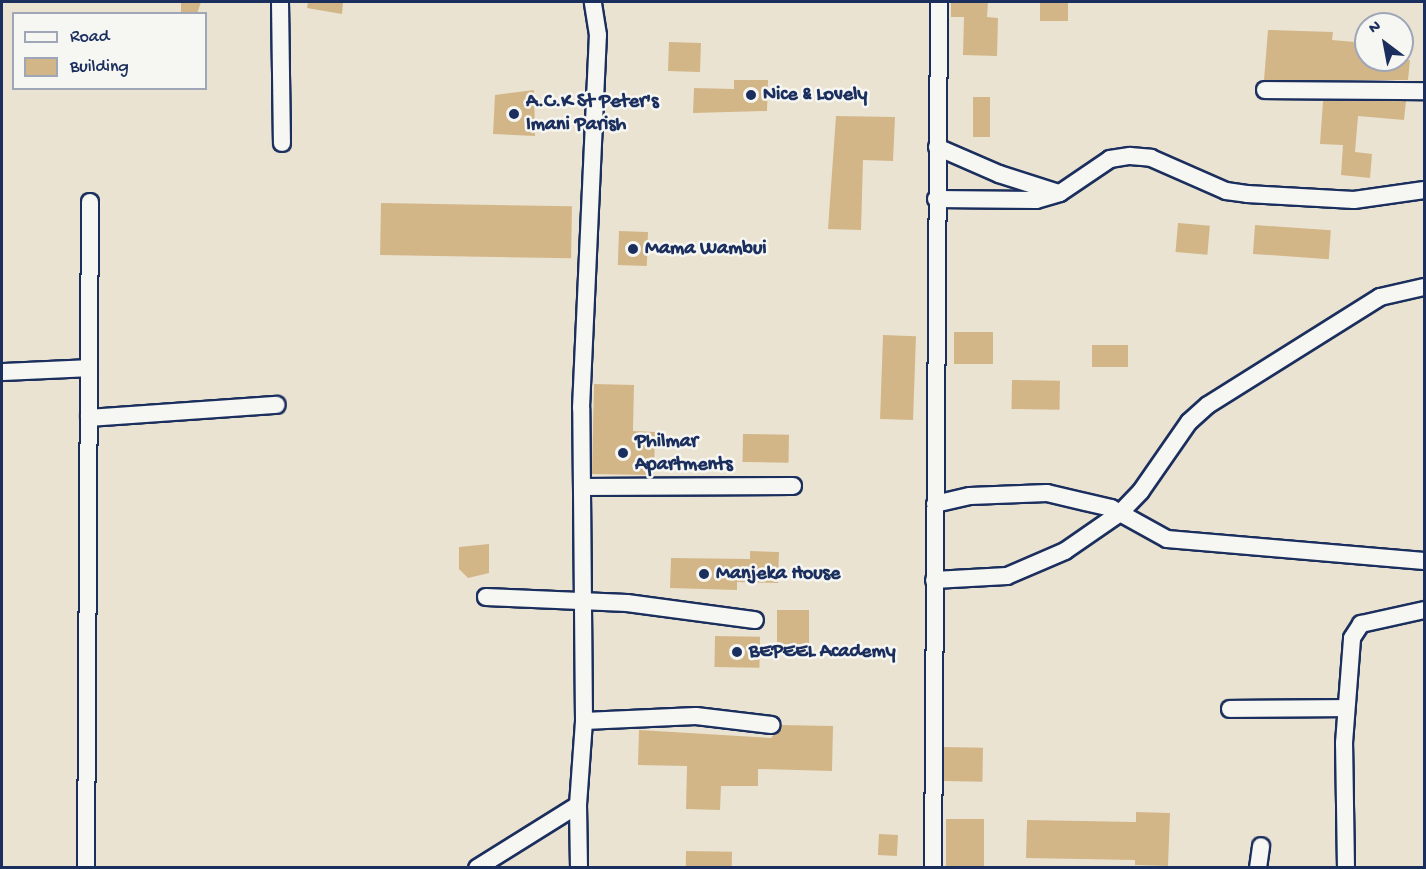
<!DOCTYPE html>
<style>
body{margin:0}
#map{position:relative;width:1426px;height:869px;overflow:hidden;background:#ebe3d2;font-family:"Gochi Hand",sans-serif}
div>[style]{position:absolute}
.building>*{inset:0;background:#d2b687;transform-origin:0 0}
.roads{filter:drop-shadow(2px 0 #1b2f5e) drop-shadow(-2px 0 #1b2f5e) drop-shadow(0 2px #1b2f5e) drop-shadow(0 -2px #1b2f5e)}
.minor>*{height:16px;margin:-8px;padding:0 8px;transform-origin:8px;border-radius:8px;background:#f6f6f2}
.dots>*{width:16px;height:16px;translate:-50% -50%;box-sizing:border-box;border:3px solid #f6f6f2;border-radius:50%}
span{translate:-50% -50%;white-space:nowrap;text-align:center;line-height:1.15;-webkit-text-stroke:5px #f6f6f2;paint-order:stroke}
.poi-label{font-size:20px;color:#1b2f5e;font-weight:700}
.left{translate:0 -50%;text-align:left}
.frame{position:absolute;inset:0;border:3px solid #1b2f5e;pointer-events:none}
.legend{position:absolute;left:12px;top:12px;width:195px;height:78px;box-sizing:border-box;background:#f6f6f2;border:2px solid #9ea6b7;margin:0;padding:8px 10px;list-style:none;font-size:18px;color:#1b2f5e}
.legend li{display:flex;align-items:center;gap:12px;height:30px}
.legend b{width:30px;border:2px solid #9ea6b7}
.north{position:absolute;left:1354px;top:12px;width:60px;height:60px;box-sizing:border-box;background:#f6f6f2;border:2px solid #9ea6b7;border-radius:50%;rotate:328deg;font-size:16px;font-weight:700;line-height:24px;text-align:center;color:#1b2f5e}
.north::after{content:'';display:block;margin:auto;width:21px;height:27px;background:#1b2f5e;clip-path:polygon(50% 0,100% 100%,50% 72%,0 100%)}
</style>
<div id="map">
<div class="building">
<i style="clip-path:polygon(181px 2px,201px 2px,197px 14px,181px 14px)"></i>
<i style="clip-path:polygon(308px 2px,343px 2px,342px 14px,307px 8px)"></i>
<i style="clip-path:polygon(951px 2px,988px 2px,987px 17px,998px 18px,997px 56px,963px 55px,964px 17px,951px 17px)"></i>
<i style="left:1040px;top:2px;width:28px;height:19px"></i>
<i style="clip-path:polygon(1268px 30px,1333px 32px,1332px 40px,1366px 43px,1366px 60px,1410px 60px,1408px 80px,1264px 80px)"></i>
<i style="left:669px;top:42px;width:32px;height:29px;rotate:2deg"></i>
<i style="clip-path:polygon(734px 80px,768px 80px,767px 111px,693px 113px,694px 88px,734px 89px)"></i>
<i style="clip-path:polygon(534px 90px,535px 136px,493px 134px,495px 95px)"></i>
<i style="left:973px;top:97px;width:17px;height:40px"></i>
<i style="clip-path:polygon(1323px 101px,1406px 101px,1404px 120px,1358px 116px,1355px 152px,1372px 154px,1370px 178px,1341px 175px,1343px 145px,1320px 144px)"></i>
<i style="clip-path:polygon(836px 116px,895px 117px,893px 161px,863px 160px,861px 230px,828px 229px)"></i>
<i style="left:381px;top:203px;width:191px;height:52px;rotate:1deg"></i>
<i style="left:1178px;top:223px;width:32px;height:29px;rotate:5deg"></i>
<i style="left:1255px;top:225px;width:76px;height:29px;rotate:4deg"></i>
<i style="left:619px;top:231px;width:29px;height:34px;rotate:2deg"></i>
<i style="left:954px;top:332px;width:39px;height:32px"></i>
<i style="left:883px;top:335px;width:33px;height:84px;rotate:2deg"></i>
<i style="left:1092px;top:345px;width:36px;height:22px"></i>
<i style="left:1012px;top:380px;width:48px;height:29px;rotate:1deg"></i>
<i style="clip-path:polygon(594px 384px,634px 385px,633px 431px,655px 432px,654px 475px,592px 474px)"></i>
<i style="left:743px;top:434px;width:46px;height:28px;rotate:1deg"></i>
<i style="clip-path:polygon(489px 544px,489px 573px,468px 578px,459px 569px,459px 547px)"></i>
<i style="clip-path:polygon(750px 551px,779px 552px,778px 583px,737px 582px,737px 590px,670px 588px,671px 558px,750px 559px)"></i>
<i style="left:777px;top:610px;width:32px;height:35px"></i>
<i style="left:715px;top:636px;width:45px;height:31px;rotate:1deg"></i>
<i style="clip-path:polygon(781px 725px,833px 726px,832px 771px,758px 769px,758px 786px,721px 786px,720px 810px,686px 809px,687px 766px,638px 765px,639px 730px,771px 738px)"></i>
<i style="left:944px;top:747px;width:39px;height:34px;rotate:1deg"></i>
<i style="clip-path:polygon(1136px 812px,1170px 813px,1168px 866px,1135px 865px,1135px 860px,1026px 858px,1027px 820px,1136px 822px)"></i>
<i style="left:946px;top:819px;width:38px;height:48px"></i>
<i style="left:879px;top:834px;width:19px;height:21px;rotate:3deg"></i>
<i style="left:686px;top:851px;width:46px;height:16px;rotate:1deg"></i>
</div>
<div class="roads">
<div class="minor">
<i style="left:280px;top:2px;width:141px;rotate:89.2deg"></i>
<i style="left:1265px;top:90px;width:159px;rotate:0.4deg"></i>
<i style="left:937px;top:147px;width:68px;rotate:23.5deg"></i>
<i style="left:999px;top:174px;width:63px;rotate:17.6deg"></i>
<i style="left:936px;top:199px;width:100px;rotate:0.6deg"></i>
<i style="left:1036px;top:200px;width:25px;rotate:-16deg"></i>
<i style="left:1060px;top:193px;width:60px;rotate:-34.2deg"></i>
<i style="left:1110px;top:159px;width:20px;rotate:-9deg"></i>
<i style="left:1130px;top:156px;width:21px;rotate:5deg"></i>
<i style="left:1151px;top:158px;width:82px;rotate:23.7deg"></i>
<i style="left:1226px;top:191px;width:21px;rotate:8deg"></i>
<i style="left:1247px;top:194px;width:107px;rotate:3.2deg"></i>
<i style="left:1354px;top:200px;width:71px;rotate:-8.1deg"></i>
<i style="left:2px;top:372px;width:87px;rotate:-2.6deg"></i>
<i style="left:89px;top:418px;width:188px;rotate:-4deg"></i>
<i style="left:582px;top:487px;width:211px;rotate:-0.3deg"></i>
<i style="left:935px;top:504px;width:36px;rotate:-13deg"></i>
<i style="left:970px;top:496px;width:77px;rotate:-2.2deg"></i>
<i style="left:1047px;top:493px;width:66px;rotate:13.2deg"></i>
<i style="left:1111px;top:508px;width:64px;rotate:29deg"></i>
<i style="left:1167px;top:539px;width:258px;rotate:4.9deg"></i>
<i style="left:934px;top:580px;width:73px;rotate:-3.1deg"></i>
<i style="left:1007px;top:576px;width:63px;rotate:-23.3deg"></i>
<i style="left:1065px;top:551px;width:67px;rotate:-34.6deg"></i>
<i style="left:1120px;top:513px;width:30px;rotate:-46deg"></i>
<i style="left:1141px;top:491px;width:84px;rotate:-55.2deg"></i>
<i style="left:1189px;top:422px;width:25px;rotate:-42deg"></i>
<i style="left:1208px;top:405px;width:203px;rotate:-32.1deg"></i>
<i style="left:1380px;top:297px;width:45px;rotate:-12.8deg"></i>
<i style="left:486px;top:597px;width:141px;rotate:2.4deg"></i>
<i style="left:627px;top:603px;width:129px;rotate:7.6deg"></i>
<i style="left:1230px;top:709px;width:116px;rotate:-0.5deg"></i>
<i style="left:584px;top:721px;width:112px;rotate:-2.6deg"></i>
<i style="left:696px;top:716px;width:76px;rotate:6.8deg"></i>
<i style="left:86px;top:868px;width:666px;rotate:-89.66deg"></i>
<i style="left:477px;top:868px;width:119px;rotate:-32deg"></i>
<i style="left:579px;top:868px;width:63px;rotate:-90.9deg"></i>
<i style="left:578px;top:805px;width:84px;rotate:-85.9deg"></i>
<i style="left:584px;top:721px;width:313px;rotate:-90.5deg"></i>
<i style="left:581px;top:408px;width:373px;rotate:-87.4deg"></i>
<i style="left:598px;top:35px;width:33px;rotate:-99deg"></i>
<i style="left:933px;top:868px;width:866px;rotate:-89.6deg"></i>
<i style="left:1258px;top:868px;width:22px;rotate:-82deg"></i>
<i style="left:1346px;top:868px;width:125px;rotate:-90.9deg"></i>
<i style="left:1344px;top:743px;width:105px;rotate:-85.6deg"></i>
<i style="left:1352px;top:638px;width:17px;rotate:-57deg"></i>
<i style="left:1361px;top:624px;width:65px;rotate:-12.5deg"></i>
</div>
</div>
<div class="dots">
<i style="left:751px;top:95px;background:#1b2f5e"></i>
<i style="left:514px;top:114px;background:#1b2f5e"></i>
<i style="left:633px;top:249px;background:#1b2f5e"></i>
<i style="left:623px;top:453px;background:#1b2f5e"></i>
<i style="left:704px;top:574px;background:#1b2f5e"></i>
<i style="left:737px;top:652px;background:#1b2f5e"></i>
</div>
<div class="poi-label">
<span class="left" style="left:763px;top:95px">Nice &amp; Lovely</span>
<span class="left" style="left:526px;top:114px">A.C.K St Peter's<br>Imani Parish</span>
<span class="left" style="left:645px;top:249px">Mama Wambui</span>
<span class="left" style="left:635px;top:454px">Philmar<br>Apartments</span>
<span class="left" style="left:716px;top:574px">Manjeka House</span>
<span class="left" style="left:749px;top:652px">BEPEEL Academy</span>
</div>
<div class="frame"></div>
<ul class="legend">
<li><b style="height:8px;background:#f6f6f2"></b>Road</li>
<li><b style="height:16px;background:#d2b687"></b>Building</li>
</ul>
<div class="north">N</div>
</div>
